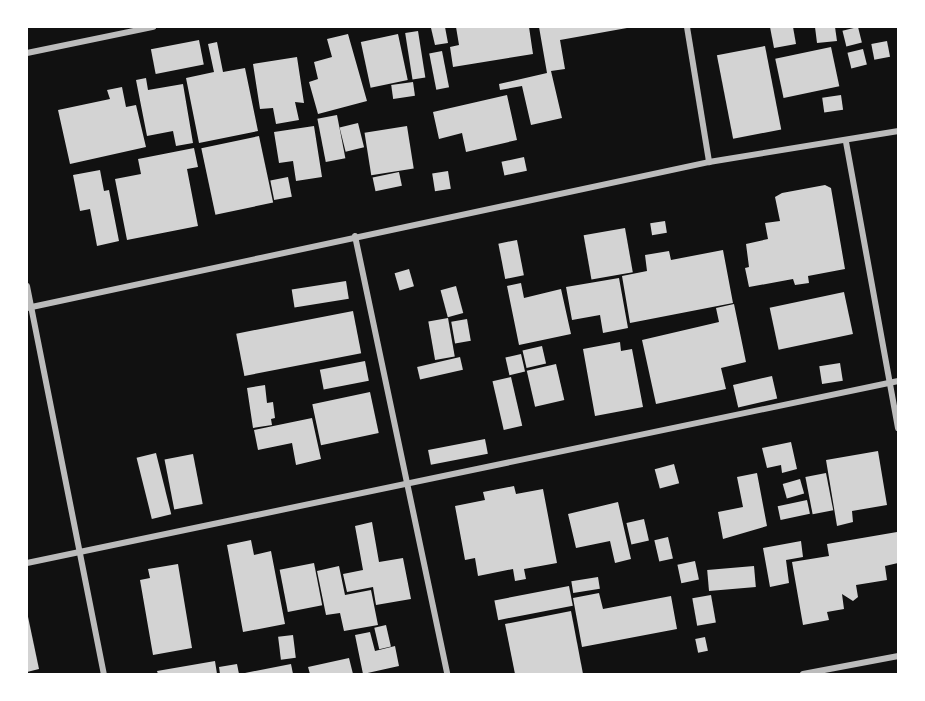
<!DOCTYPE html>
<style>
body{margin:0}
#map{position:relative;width:925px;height:701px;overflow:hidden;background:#111;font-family:"Public Sans",sans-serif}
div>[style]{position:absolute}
.building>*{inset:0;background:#d3d3d3;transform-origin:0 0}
.minor>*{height:6px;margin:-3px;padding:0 3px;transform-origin:3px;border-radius:3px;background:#bcbcbc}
span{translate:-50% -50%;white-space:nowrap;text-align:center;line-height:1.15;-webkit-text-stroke:5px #fff;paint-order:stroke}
.frame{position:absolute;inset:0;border:28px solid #fff;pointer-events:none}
</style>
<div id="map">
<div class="building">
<i style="clip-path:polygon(445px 27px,448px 43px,435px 45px,431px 28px)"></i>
<i style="clip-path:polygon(456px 27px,529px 27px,533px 54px,453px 67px,450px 47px,459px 45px)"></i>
<i style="clip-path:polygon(539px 27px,627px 28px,560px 40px,565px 69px,551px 71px,562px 118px,531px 125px,522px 86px,500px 90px,499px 84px,547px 73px)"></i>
<i style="clip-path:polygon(770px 27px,793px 27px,796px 44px,774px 48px)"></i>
<i style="clip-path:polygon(815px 27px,835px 27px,837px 41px,817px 43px)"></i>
<i style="left:858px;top:27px;width:16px;height:16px;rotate:76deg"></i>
<i style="left:418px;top:31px;width:47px;height:13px;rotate:81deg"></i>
<i style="clip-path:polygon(348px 34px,367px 101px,318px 114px,309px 82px,318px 79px,314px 62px,332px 57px,327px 39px)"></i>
<i style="left:398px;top:34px;width:47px;height:38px;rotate:78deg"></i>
<i style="left:199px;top:40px;width:25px;height:49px;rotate:79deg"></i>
<i style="left:887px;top:41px;width:16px;height:16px;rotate:79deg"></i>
<i style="clip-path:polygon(217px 42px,223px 72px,245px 68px,258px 131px,199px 143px,186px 78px,214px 72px,208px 44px)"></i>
<i style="left:765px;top:46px;width:85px;height:49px;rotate:79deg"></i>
<i style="left:831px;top:47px;width:40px;height:57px;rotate:78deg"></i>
<i style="left:863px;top:49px;width:16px;height:16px;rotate:76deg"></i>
<i style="left:442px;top:51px;width:37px;height:13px;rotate:79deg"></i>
<i style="clip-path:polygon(297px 57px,304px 103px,295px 102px,299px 120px,276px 124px,273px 108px,260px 109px,253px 64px)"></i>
<i style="clip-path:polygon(146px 78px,148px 90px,183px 84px,193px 143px,176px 146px,173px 131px,147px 136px,136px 80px)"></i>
<i style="left:413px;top:82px;width:14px;height:22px;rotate:82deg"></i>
<i style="clip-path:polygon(122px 87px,126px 107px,136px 105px,146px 147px,70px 164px,58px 110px,110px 99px,107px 90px)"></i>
<i style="clip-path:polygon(507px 95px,517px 140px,466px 152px,462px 133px,439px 139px,433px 112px)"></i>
<i style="left:841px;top:95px;width:15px;height:19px;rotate:82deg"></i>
<i style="left:337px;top:115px;width:44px;height:20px;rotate:79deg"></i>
<i style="left:358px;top:123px;width:25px;height:19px;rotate:76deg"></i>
<i style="clip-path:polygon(314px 126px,322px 177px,296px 181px,293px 161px,279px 163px,274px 132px)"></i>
<i style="left:407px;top:126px;width:43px;height:43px;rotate:81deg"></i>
<i style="left:259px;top:136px;width:68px;height:59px;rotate:78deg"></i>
<i style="clip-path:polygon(194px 148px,198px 167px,187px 169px,198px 226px,127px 240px,115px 179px,141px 174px,138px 159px)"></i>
<i style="left:524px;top:157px;width:14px;height:23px;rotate:78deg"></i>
<i style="clip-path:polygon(100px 170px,104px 191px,109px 190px,119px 241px,97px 246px,90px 209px,80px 211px,73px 175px)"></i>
<i style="left:448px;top:171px;width:18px;height:16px;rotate:81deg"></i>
<i style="left:399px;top:172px;width:14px;height:27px;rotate:78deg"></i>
<i style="left:288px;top:177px;width:20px;height:18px;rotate:79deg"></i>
<i style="clip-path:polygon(825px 185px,831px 188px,845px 269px,808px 276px,809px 283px,795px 285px,793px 279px,749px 287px,745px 268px,749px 267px,746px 244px,768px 239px,765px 223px,780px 221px,775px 197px,782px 193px)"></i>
<i style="left:665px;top:221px;width:12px;height:15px;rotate:81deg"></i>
<i style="left:625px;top:228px;width:45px;height:42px;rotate:80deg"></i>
<i style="left:517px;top:240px;width:36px;height:19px;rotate:79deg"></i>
<i style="clip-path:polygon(723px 250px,733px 303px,630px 323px,622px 276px,647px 271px,645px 255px,669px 251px,671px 260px)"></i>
<i style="left:409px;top:269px;width:18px;height:15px;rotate:74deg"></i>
<i style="clip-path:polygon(619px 278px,628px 328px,603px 333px,600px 315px,572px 320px,566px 287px)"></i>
<i style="left:346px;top:281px;width:18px;height:55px;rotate:81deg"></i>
<i style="clip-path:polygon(521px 283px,524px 298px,561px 289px,571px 334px,519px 345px,507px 286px)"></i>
<i style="left:456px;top:286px;width:28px;height:16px;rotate:75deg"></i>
<i style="left:844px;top:292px;width:43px;height:76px;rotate:78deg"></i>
<i style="clip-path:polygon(734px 304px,746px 362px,721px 368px,726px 389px,656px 404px,642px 340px,719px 322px,716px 308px)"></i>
<i style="left:353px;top:311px;width:43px;height:119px;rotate:79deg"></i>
<i style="left:448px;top:318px;width:39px;height:20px;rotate:80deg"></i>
<i style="left:467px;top:319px;width:22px;height:16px;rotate:80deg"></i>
<i style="clip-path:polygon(620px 342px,621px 351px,632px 349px,643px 407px,595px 416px,583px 349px)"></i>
<i style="left:542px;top:346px;width:18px;height:20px;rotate:77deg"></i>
<i style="left:521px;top:354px;width:18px;height:16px;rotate:77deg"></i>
<i style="left:460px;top:357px;width:13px;height:44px;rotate:77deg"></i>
<i style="left:365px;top:361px;width:20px;height:46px;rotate:79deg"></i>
<i style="left:840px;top:363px;width:18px;height:21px;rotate:81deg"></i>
<i style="left:556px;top:364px;width:37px;height:30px;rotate:77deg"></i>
<i style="left:772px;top:376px;width:23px;height:40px;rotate:77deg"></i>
<i style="left:511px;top:377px;width:50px;height:19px;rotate:77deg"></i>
<i style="clip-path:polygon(265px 385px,267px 403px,273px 402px,275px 418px,271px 419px,272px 425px,253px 428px,247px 388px)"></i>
<i style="left:370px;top:392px;width:42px;height:59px;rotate:78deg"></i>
<i style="clip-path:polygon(312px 418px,321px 459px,296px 465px,292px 443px,258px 450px,254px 430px)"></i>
<i style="left:485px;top:439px;width:15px;height:58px;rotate:79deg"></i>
<i style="clip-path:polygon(791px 442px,797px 469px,782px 473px,781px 465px,767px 468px,762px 448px)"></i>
<i style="clip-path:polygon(878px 451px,887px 505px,852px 511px,853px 522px,837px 526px,826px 460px)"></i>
<i style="left:156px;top:453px;width:63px;height:20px;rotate:76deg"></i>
<i style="left:193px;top:454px;width:51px;height:29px;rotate:79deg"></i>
<i style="left:674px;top:464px;width:20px;height:20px;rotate:75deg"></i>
<i style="clip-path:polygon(757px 473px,767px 526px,723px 539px,718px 512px,743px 507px,737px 477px)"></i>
<i style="left:826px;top:473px;width:38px;height:21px;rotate:79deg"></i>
<i style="left:800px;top:479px;width:15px;height:18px;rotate:74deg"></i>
<i style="clip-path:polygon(514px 486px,516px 494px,543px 489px,557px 563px,524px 569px,526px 579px,515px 581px,513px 569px,478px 576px,475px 558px,465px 560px,455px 506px,485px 500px,483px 492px)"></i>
<i style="left:807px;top:500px;width:14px;height:30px;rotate:78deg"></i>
<i style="clip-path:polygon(618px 502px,631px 559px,615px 563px,610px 541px,576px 548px,568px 514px)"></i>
<i style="left:644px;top:519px;width:22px;height:18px;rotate:77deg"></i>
<i style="clip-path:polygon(372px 522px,379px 562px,403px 558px,411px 599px,376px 605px,373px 587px,347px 592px,343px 574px,363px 570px,355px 526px)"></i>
<i style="clip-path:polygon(897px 532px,898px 563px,885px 566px,887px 580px,856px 585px,858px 597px,853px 601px,842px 594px,844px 609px,827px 612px,829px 620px,803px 625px,792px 562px,829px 556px,827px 544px)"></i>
<i style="left:668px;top:537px;width:22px;height:14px;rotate:77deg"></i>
<i style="clip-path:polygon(251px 540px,254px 555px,271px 551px,285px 624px,243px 632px,227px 545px)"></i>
<i style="clip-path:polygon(801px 541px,803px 557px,786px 560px,789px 583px,770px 587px,763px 548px)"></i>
<i style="left:695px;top:561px;width:19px;height:18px;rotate:78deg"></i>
<i style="left:314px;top:563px;width:43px;height:35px;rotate:79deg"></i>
<i style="clip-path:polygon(178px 564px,192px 648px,153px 655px,140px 580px,150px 578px,148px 569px)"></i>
<i style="clip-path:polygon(339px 566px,345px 595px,371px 590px,378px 625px,344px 631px,340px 613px,326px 615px,317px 571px)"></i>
<i style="left:754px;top:566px;width:21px;height:47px;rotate:85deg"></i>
<i style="left:598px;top:577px;width:12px;height:27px;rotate:81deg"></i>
<i style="left:569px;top:586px;width:20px;height:76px;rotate:79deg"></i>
<i style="clip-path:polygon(599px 593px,603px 609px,671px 596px,677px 629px,582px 647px,573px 598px)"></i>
<i style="left:711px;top:595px;width:28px;height:19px;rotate:80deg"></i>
<i style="clip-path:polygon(571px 611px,583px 674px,515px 674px,505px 624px)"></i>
<i style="clip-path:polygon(27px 612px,39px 669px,27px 672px)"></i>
<i style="left:386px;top:625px;width:22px;height:12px;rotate:77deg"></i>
<i style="clip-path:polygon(370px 632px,375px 651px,395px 646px,399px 666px,363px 674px,355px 635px)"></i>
<i style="left:293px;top:635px;width:23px;height:15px;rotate:83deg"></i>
<i style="left:705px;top:637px;width:14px;height:10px;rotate:78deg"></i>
<i style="clip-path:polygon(349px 658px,353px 674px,310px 674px,308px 667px)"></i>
<i style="clip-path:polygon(215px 661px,217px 674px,158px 674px,157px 671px)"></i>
<i style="clip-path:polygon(237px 664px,239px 674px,220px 674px,219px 667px)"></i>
<i style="clip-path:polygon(291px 664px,293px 674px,245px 674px,245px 673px)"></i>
</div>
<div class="minor">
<i style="left:687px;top:27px;width:137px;rotate:80.7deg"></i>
<i style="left:27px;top:53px;width:129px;rotate:-11.7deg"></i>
<i style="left:846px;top:142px;width:291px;rotate:79.7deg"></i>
<i style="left:355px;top:236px;width:448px;rotate:78.1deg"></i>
<i style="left:27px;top:286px;width:396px;rotate:78.8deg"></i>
<i style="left:27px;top:308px;width:697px;rotate:-12.08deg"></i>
<i style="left:709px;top:162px;width:192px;rotate:-9.3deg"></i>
<i style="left:27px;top:563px;width:890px;rotate:-11.8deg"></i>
<i style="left:803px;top:674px;width:97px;rotate:-10.7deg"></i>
</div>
<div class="frame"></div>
</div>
